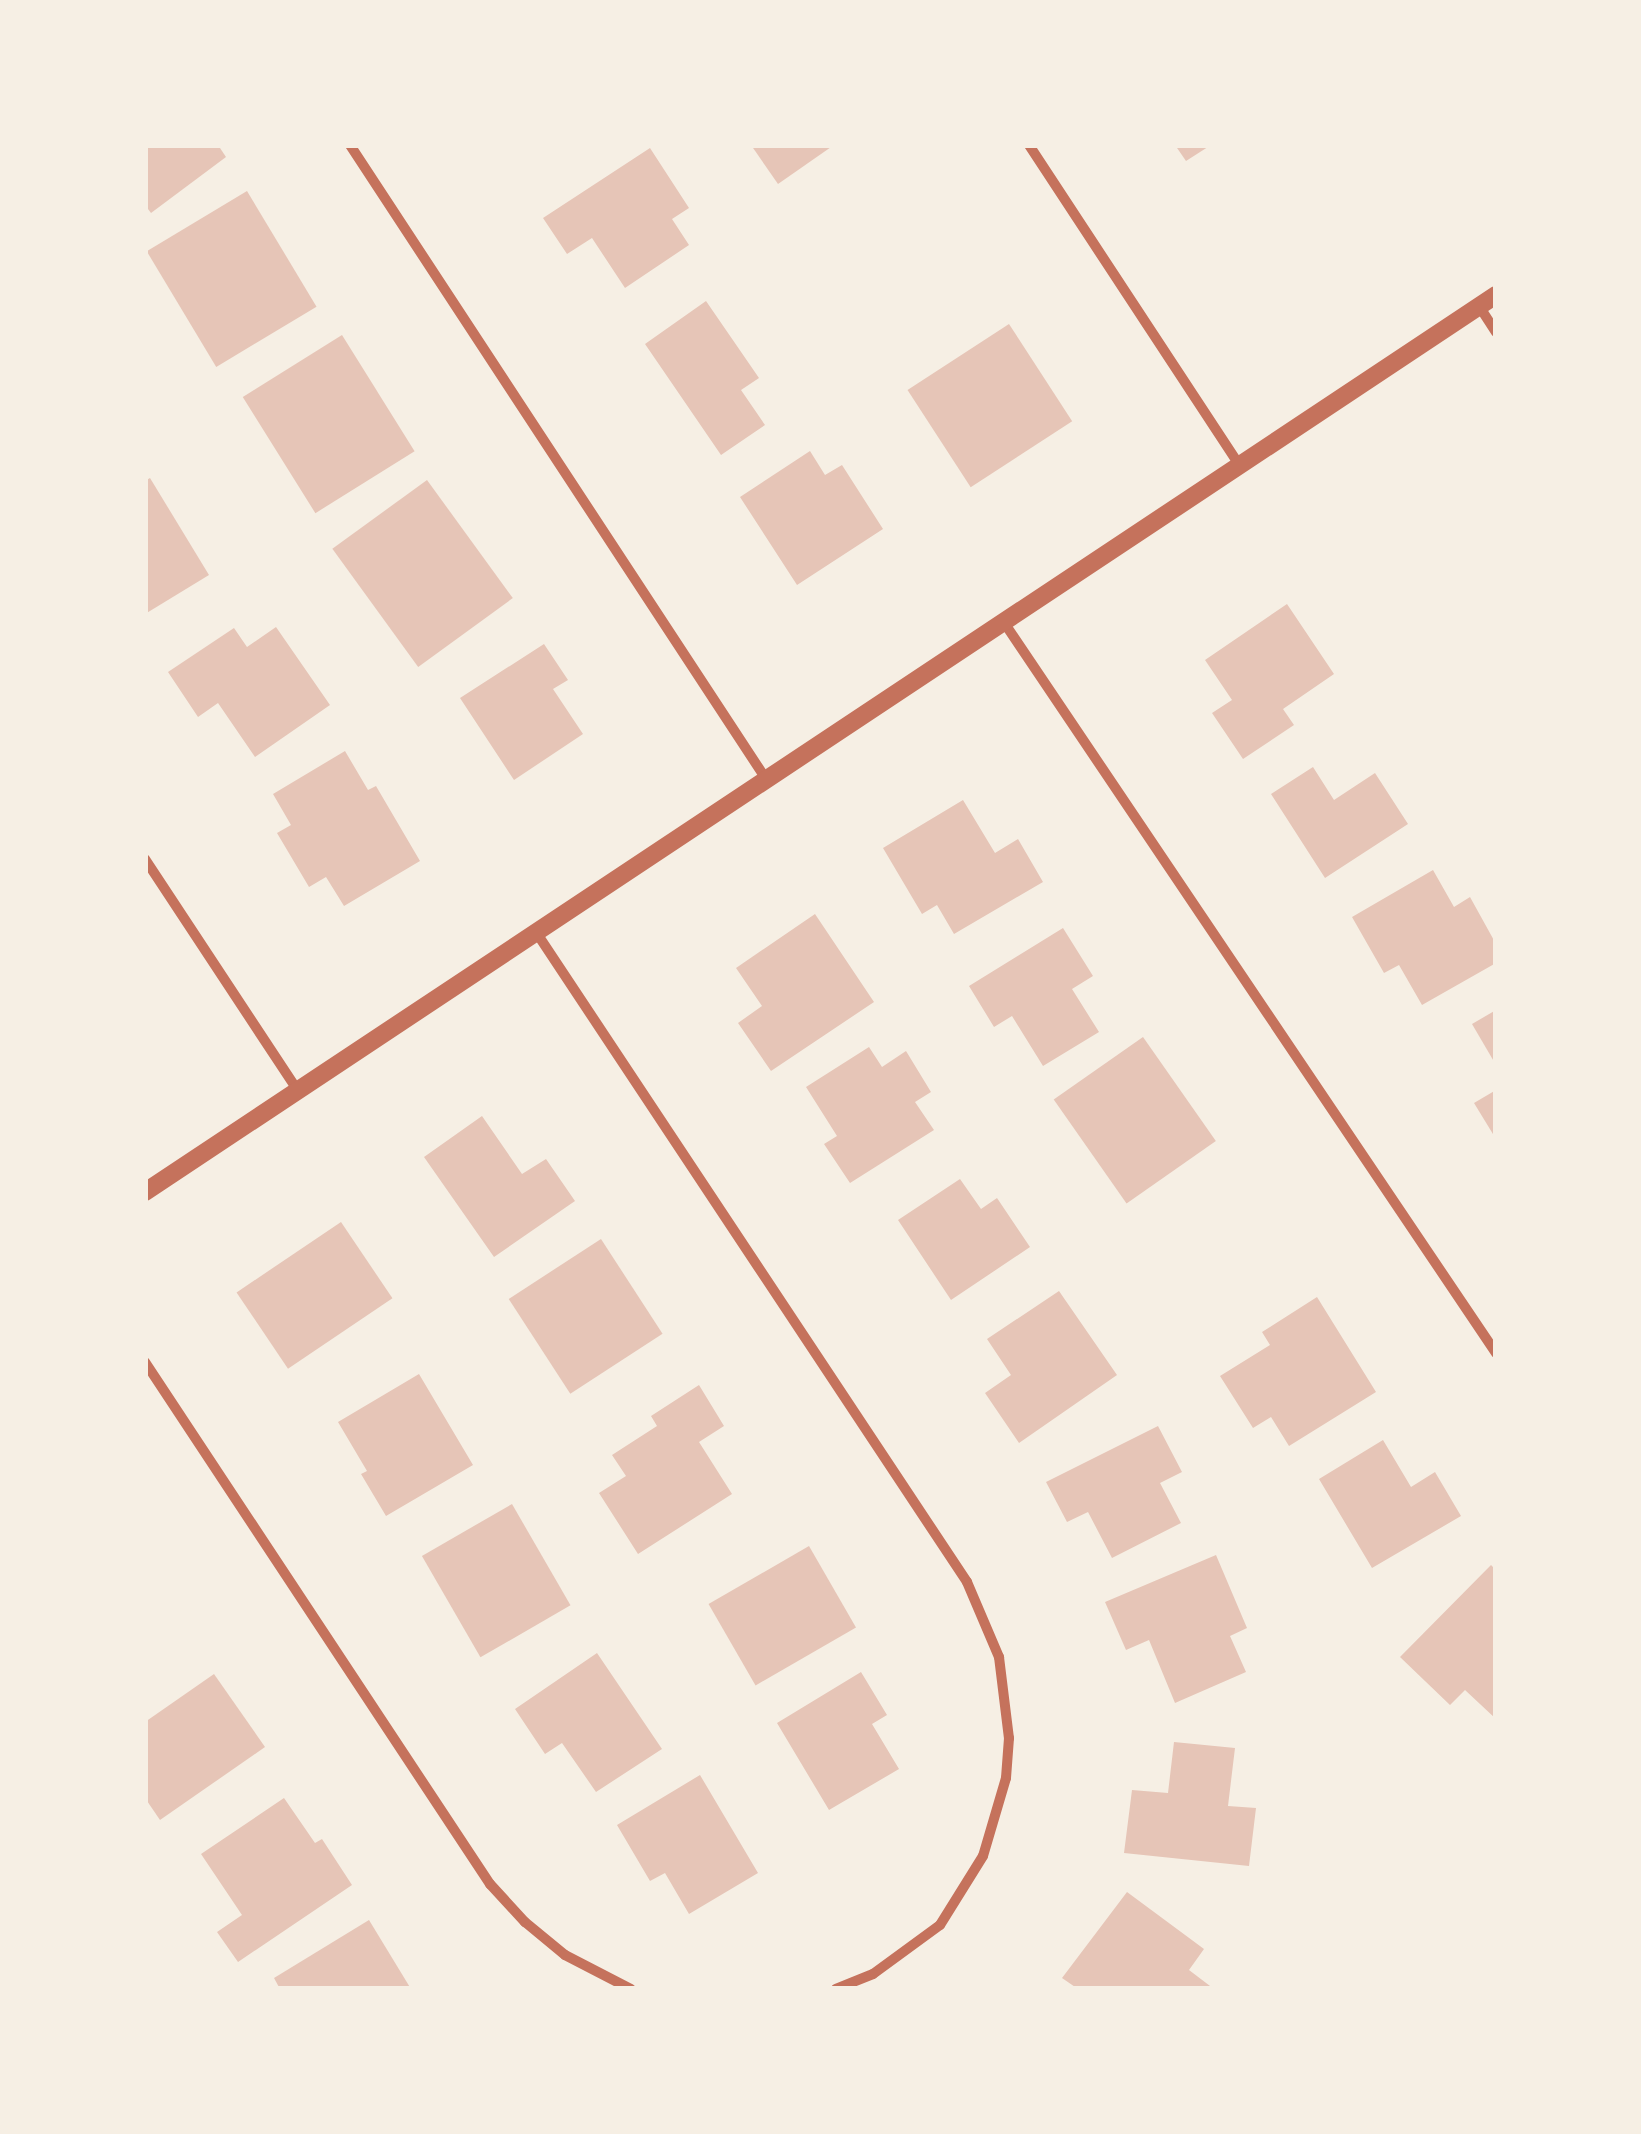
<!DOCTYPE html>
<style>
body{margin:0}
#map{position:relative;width:1641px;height:2134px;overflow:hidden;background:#f6efe4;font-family:Rubik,sans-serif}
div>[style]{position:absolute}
.building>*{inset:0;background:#e6c5b7;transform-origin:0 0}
.minor>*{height:10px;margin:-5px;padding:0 5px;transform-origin:5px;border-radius:5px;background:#c5725c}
.tertiary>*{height:18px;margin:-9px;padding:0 9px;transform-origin:9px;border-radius:9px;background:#c5725c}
span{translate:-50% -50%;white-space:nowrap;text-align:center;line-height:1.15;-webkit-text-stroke:8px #f6efe4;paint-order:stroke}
.frame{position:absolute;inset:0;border:148px solid #f6efe4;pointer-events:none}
</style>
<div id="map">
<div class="building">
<i style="clip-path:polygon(145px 145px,218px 145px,226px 157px,151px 213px,145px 205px)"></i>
<i style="clip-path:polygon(751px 145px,834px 145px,778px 184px)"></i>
<i style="clip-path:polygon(1175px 145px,1211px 145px,1186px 161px)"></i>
<i style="clip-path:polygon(650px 148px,689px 208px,672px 219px,689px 245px,625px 288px,592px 238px,567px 254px,543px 218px)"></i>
<i style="left:247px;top:191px;width:135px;height:117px;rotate:59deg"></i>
<i style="clip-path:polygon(706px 301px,759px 378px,741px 390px,765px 425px,721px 455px,645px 344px)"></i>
<i style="left:1009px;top:324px;width:116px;height:121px;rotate:57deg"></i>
<i style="left:342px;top:335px;width:137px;height:117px;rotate:58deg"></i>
<i style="clip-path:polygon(810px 451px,825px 475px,842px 465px,883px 529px,797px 585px,740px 497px)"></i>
<i style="clip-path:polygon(150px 478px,209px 575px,145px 614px,145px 481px)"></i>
<i style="left:427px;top:480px;width:146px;height:117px;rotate:54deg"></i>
<i style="clip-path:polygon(1287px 604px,1334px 674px,1283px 709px,1294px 725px,1243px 759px,1212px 713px,1232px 700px,1205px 660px)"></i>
<i style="clip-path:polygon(276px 627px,330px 705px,255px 757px,218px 703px,198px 717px,168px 672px,234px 628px,247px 647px)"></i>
<i style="clip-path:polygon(544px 644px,568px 680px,553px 689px,583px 734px,514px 780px,460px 698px)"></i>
<i style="clip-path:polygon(345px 751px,368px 790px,376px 786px,420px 861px,344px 906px,326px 877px,309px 887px,277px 833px,291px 825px,273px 794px)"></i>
<i style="clip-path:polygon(1313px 767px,1334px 800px,1375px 773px,1408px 824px,1325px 878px,1271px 794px)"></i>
<i style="clip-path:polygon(963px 800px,995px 853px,1018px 839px,1043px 882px,954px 934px,937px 905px,922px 914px,883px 848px)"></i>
<i style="clip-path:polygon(1433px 870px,1454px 907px,1470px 897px,1496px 944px,1496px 963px,1422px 1005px,1399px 965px,1384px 973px,1352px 917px)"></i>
<i style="clip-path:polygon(815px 914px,874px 1002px,771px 1071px,738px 1023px,762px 1006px,736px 968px)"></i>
<i style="clip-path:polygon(1063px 928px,1093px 976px,1072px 989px,1099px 1032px,1043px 1066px,1012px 1016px,994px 1027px,969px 986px)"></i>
<i style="clip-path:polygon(1496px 1010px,1496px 1065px,1472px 1024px)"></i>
<i style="left:1143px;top:1037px;width:127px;height:109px;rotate:55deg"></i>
<i style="clip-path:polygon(869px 1047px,882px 1067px,906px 1051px,931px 1092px,915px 1102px,934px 1130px,850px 1183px,824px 1144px,837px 1136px,806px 1087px)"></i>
<i style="clip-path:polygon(1496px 1090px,1496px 1139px,1474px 1103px)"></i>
<i style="clip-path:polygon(482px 1116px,522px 1174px,546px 1159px,575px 1201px,494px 1257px,424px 1157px)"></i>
<i style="clip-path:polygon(960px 1179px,981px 1209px,997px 1198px,1030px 1247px,951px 1300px,898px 1220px)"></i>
<i style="left:341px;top:1222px;width:92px;height:126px;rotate:56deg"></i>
<i style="left:601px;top:1239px;width:113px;height:110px;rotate:57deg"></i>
<i style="clip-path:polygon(1059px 1291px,1117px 1375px,1019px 1443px,985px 1393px,1011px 1375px,987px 1339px)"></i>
<i style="clip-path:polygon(1317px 1297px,1376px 1392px,1289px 1446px,1271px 1417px,1253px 1428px,1220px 1376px,1270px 1345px,1262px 1332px)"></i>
<i style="clip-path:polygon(419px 1374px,473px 1465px,386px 1516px,361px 1474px,367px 1471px,338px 1422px)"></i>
<i style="clip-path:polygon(699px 1385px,724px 1426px,699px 1442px,732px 1494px,638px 1554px,599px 1493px,626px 1476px,612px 1455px,657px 1426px,651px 1416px)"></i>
<i style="clip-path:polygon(1158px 1426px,1182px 1472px,1160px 1483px,1181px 1523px,1112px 1558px,1088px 1512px,1067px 1522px,1046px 1482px)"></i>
<i style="clip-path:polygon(1383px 1440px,1411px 1487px,1435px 1472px,1461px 1516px,1372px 1568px,1319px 1479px)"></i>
<i style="left:512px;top:1504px;width:117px;height:104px;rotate:60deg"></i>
<i style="left:809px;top:1546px;width:94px;height:116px;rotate:60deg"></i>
<i style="clip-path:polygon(1216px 1555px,1247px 1628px,1230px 1636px,1246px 1672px,1175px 1703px,1149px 1640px,1126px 1650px,1105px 1602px)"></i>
<i style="clip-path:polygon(1491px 1565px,1496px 1570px,1496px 1719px,1465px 1690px,1450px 1705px,1400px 1657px)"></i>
<i style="clip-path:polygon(597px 1653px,662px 1749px,596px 1792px,562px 1743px,545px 1754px,515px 1709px)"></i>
<i style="clip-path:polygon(861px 1672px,887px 1715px,872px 1724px,899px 1769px,829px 1810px,777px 1723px)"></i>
<i style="clip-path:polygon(214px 1674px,265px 1747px,160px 1820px,145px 1798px,145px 1722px)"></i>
<i style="clip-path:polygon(1174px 1742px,1235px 1748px,1228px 1806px,1256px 1808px,1249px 1866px,1124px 1853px,1132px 1790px,1168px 1793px)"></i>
<i style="clip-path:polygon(700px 1775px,758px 1873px,689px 1914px,665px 1873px,650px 1881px,617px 1825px)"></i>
<i style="clip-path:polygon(284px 1798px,315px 1843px,322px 1839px,352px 1885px,238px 1962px,217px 1932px,242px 1915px,201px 1854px)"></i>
<i style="clip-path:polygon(1127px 1892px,1204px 1949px,1189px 1970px,1214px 1989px,1078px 1989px,1062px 1978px)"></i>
<i style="clip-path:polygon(369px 1920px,411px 1989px,280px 1989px,274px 1978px)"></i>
</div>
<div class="minor">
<i style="left:350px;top:145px;width:758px;rotate:56.73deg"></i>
<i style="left:1029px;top:145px;width:383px;rotate:56.7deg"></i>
<i style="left:1479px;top:306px;width:31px;rotate:57deg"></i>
<i style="left:1003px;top:621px;width:883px;rotate:56.04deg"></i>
<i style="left:145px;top:859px;width:278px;rotate:56.6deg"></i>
<i style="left:536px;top:932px;width:780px;rotate:56.45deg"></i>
<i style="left:967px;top:1582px;width:82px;rotate:66.9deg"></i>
<i style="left:999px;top:1657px;width:82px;rotate:83deg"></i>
<i style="left:1009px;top:1738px;width:40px;rotate:94.3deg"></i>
<i style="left:1006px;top:1778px;width:81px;rotate:106.4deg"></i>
<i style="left:983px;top:1856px;width:81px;rotate:121.9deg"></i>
<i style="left:940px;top:1925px;width:83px;rotate:143.8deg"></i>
<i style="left:873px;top:1974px;width:40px;rotate:158deg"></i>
<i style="left:145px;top:1362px;width:626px;rotate:56.54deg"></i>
<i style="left:490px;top:1884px;width:52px;rotate:47.4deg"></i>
<i style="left:525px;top:1922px;width:52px;rotate:39.5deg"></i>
<i style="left:565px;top:1955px;width:74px;rotate:27.3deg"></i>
</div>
<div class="tertiary">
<i style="left:145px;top:1192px;width:1622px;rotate:-33.58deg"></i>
</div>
<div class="frame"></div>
</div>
